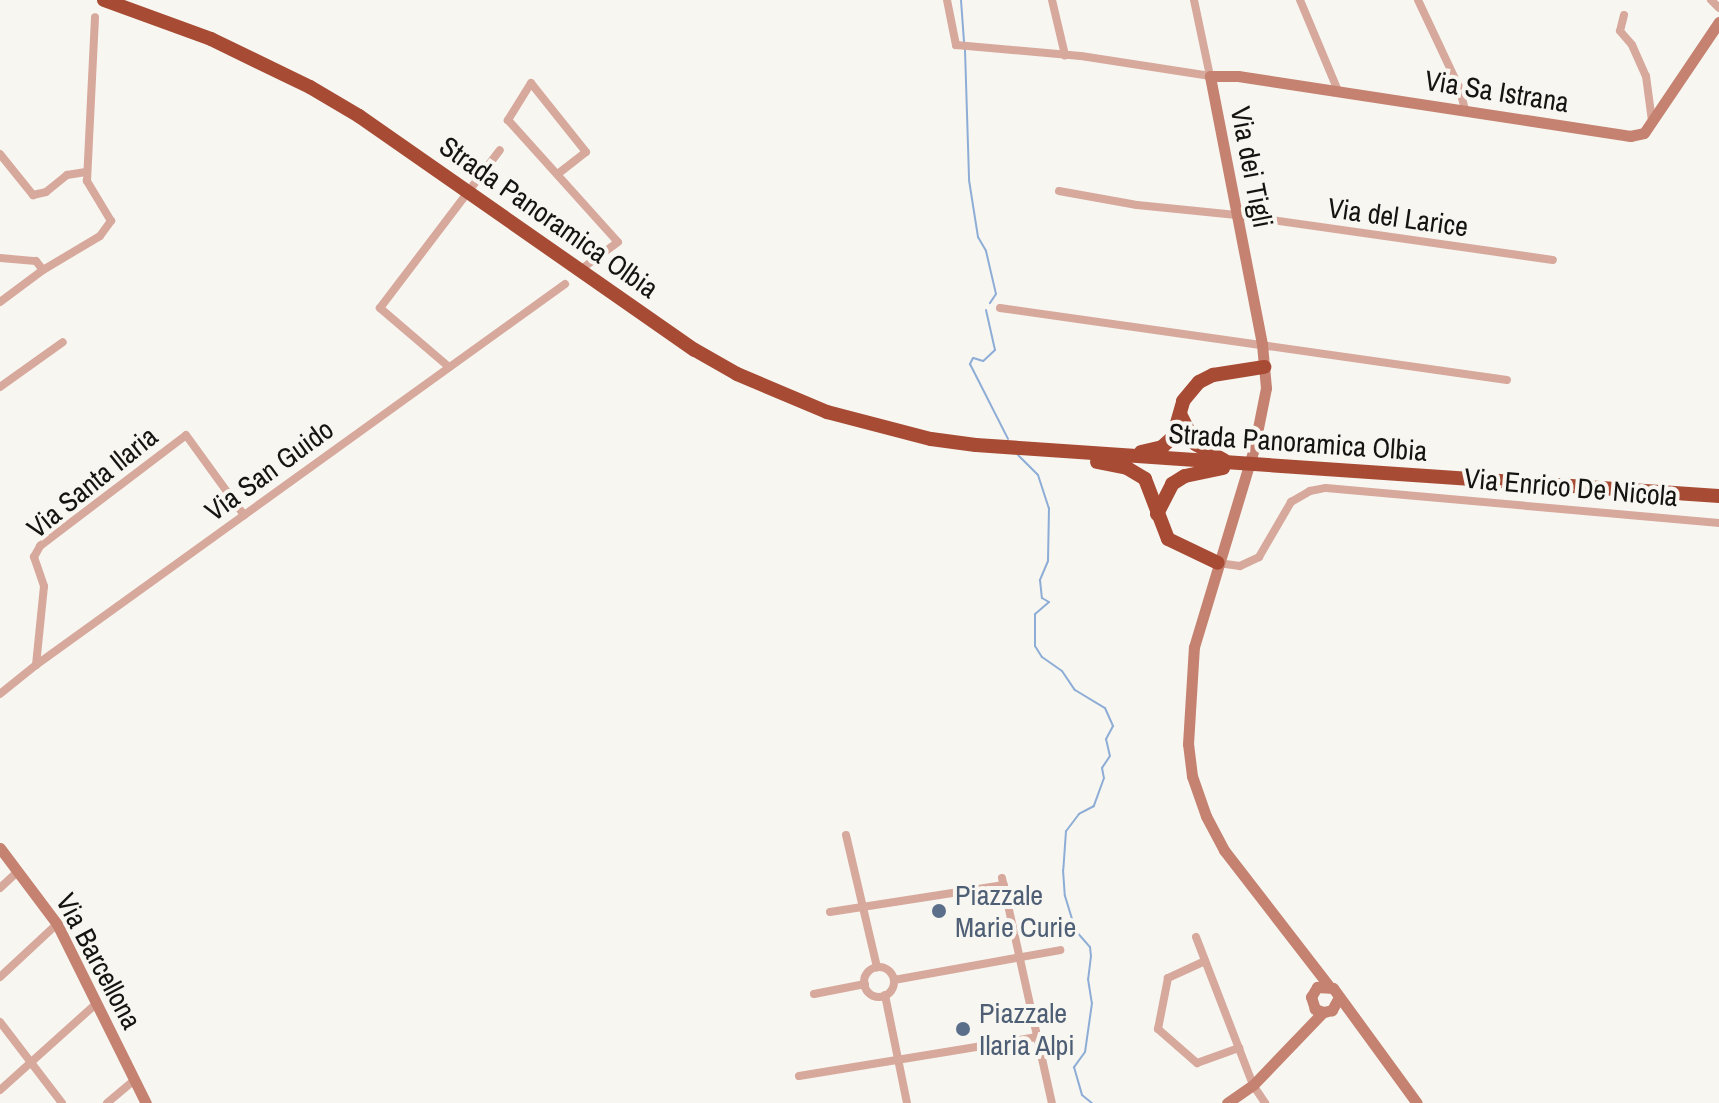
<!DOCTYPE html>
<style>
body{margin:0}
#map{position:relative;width:1719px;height:1103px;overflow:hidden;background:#f7f6f1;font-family:"Archivo Narrow",sans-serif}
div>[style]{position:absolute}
.stream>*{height:2px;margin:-1px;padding:0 1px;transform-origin:1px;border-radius:1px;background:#8eadd6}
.street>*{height:8px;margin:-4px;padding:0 4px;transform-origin:4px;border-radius:4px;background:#d7a89c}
.street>.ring{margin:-4px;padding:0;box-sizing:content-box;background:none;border:8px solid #d7a89c;border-radius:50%}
.secondary>*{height:11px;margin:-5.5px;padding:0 5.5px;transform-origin:5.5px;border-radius:5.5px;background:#c58271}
.highway>*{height:14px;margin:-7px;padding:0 7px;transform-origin:7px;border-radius:7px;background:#a84b34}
.dots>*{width:22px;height:22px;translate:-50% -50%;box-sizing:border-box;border:4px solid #f7f6f1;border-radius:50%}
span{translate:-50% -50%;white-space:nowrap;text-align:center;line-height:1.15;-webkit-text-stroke:8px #f7f6f1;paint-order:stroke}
.street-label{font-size:28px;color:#141412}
.service-label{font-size:28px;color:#4e5e75}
.left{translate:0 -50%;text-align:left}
</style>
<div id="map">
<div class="stream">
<i style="left:961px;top:0;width:42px;rotate:85.9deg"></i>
<i style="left:965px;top:50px;width:130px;rotate:88.2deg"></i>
<i style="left:969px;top:180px;width:58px;rotate:81deg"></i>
<i style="left:978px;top:237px;width:16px;rotate:60deg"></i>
<i style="left:986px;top:251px;width:44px;rotate:76.9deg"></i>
<i style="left:996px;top:294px;width:11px;rotate:124deg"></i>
<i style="left:986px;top:310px;width:41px;rotate:77.3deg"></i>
<i style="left:995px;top:350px;width:16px;rotate:137deg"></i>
<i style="left:983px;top:361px;width:10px;rotate:-163deg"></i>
<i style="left:973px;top:358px;width:7px;rotate:117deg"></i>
<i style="left:970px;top:364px;width:84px;rotate:63.1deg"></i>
<i style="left:1018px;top:455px;width:28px;rotate:45deg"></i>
<i style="left:1038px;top:475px;width:35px;rotate:72deg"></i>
<i style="left:1049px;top:508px;width:53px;rotate:91.1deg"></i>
<i style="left:1048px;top:561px;width:21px;rotate:113deg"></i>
<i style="left:1040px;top:580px;width:18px;rotate:84deg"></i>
<i style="left:1042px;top:598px;width:8px;rotate:30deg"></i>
<i style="left:1049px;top:602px;width:18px;rotate:139deg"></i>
<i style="left:1035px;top:614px;width:32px;rotate:90deg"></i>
<i style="left:1035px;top:646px;width:13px;rotate:58deg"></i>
<i style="left:1042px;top:657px;width:24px;rotate:35deg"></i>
<i style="left:1062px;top:671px;width:23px;rotate:56deg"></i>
<i style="left:1075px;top:690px;width:35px;rotate:31deg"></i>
<i style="left:1105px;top:708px;width:20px;rotate:66deg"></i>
<i style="left:1113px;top:726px;width:15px;rotate:118deg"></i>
<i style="left:1106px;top:739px;width:17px;rotate:77deg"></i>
<i style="left:1110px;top:756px;width:14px;rotate:124deg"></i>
<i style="left:1102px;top:768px;width:10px;rotate:79deg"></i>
<i style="left:1104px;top:778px;width:30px;rotate:110deg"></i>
<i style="left:1094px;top:806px;width:17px;rotate:152deg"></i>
<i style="left:1079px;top:814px;width:21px;rotate:127deg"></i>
<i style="left:1066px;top:831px;width:39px;rotate:94deg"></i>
<i style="left:1063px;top:870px;width:26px;rotate:86deg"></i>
<i style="left:1065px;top:896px;width:37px;rotate:73deg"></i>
<i style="left:1076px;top:931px;width:21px;rotate:49deg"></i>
<i style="left:1090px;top:947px;width:9px;rotate:84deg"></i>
<i style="left:1091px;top:956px;width:23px;rotate:97deg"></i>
<i style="left:1088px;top:979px;width:24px;rotate:81deg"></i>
<i style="left:1092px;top:1003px;width:49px;rotate:98.1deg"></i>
<i style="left:1085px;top:1052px;width:19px;rotate:126deg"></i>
<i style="left:1074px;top:1067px;width:29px;rotate:74deg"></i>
<i style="left:1082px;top:1095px;width:13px;rotate:39deg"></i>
</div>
<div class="street">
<i style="left:947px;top:0;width:46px;rotate:78.7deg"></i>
<i style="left:956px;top:45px;width:125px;rotate:5deg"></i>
<i style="left:1081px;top:56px;width:131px;rotate:8.8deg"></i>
<i style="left:1210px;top:76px;width:78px;rotate:-101.9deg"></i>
<i style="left:1052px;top:0;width:57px;rotate:76.7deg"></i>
<i style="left:1300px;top:0;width:99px;rotate:67.3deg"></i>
<i style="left:1418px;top:0;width:96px;rotate:64.8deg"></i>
<i style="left:1459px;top:87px;width:23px;rotate:75deg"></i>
<i style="left:1711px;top:0;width:11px;rotate:45deg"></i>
<i style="left:1624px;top:15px;width:16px;rotate:104deg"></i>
<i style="left:1620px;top:31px;width:18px;rotate:49deg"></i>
<i style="left:1632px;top:45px;width:34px;rotate:66deg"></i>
<i style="left:1646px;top:76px;width:45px;rotate:82.4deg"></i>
<i style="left:0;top:154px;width:53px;rotate:51.2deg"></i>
<i style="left:33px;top:195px;width:13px;rotate:-13deg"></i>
<i style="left:46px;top:192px;width:27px;rotate:-39deg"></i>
<i style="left:67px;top:175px;width:19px;rotate:-9deg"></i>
<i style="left:559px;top:173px;width:34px;rotate:-38deg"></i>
<i style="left:586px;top:152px;width:88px;rotate:-128.6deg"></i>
<i style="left:531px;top:83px;width:44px;rotate:121.9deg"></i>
<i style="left:508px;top:120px;width:164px;rotate:48deg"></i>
<i style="left:618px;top:242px;width:47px;rotate:143.6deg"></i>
<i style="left:1059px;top:191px;width:79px;rotate:10.2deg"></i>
<i style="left:1137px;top:205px;width:100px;rotate:5.7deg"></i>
<i style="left:1237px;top:215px;width:319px;rotate:8.1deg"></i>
<i style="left:0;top:258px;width:36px;rotate:5deg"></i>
<i style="left:36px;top:261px;width:11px;rotate:52deg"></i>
<i style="left:0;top:302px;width:54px;rotate:-36.7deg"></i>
<i style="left:43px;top:270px;width:66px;rotate:-30.8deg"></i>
<i style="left:100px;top:236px;width:19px;rotate:-54deg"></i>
<i style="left:111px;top:221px;width:47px;rotate:-121deg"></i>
<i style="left:87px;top:181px;width:164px;rotate:-87.2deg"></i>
<i style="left:1000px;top:308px;width:512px;rotate:8.08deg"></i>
<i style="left:449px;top:367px;width:91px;rotate:-139.5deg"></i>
<i style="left:380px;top:308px;width:198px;rotate:-52.8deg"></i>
<i style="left:0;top:387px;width:77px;rotate:-35.5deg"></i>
<i style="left:1218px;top:563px;width:22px;rotate:8deg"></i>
<i style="left:1240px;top:566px;width:21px;rotate:-25deg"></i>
<i style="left:1259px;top:557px;width:64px;rotate:-59.8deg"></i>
<i style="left:1291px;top:502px;width:22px;rotate:-30deg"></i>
<i style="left:1310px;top:491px;width:16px;rotate:-11deg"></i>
<i style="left:1326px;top:488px;width:395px;rotate:5.1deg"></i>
<i style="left:36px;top:665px;width:79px;rotate:-84.2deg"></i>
<i style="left:44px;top:586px;width:31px;rotate:-109deg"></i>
<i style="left:34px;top:557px;width:13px;rotate:-61deg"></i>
<i style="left:40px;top:546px;width:183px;rotate:-37.2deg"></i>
<i style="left:186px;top:435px;width:99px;rotate:54.1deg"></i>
<i style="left:0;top:694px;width:46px;rotate:-38.9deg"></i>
<i style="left:36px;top:665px;width:652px;rotate:-35.76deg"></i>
<i style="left:846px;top:835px;width:136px;rotate:76.8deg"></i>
<i style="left:1002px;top:878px;width:230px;rotate:77.5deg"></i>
<i style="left:0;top:888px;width:25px;rotate:-43deg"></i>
<i style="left:830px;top:912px;width:176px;rotate:-8.8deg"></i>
<i style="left:1196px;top:937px;width:159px;rotate:68.9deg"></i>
<i style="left:1253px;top:1085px;width:22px;rotate:56deg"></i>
<i style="left:1205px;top:961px;width:41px;rotate:155.3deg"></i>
<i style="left:1168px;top:978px;width:52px;rotate:101.1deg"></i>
<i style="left:1158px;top:1029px;width:52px;rotate:41.1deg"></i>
<i style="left:1197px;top:1063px;width:45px;rotate:-19.7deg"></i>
<i class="ring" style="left:864px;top:967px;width:22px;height:22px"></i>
<i style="left:0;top:977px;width:78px;rotate:-42.9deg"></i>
<i style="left:894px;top:980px;width:169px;rotate:-10.2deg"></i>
<i style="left:814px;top:994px;width:52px;rotate:-11.1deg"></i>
<i style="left:885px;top:995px;width:110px;rotate:78.5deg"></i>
<i style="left:0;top:1022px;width:102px;rotate:52.6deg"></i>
<i style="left:799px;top:1076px;width:241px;rotate:-9.3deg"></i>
<i style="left:0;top:1090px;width:130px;rotate:-41.9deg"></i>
<i style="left:107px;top:1103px;width:35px;rotate:-40deg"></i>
</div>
<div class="secondary">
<i style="left:0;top:848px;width:95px;rotate:53.1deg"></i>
<i style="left:57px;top:924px;width:200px;rotate:63.6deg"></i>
<i style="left:1329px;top:986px;width:172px;rotate:-127.7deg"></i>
<i style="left:1224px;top:850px;width:38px;rotate:-118deg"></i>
<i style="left:1206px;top:816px;width:42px;rotate:-109.3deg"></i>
<i style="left:1192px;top:776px;width:32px;rotate:-97deg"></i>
<i style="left:1188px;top:744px;width:97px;rotate:-86.5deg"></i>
<i style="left:1194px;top:647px;width:208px;rotate:-73.2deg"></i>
<i style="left:1254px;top:448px;width:61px;rotate:-78.7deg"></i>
<i style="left:1266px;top:388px;width:44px;rotate:-95.2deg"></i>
<i style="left:1262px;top:344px;width:273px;rotate:-101deg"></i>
<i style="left:1210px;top:76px;width:28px"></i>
<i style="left:1238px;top:76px;width:397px;rotate:8.7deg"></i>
<i style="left:1630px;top:136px;width:14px;rotate:-12deg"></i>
<i style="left:1644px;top:133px;width:134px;rotate:-56deg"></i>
<i style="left:1338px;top:999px;width:13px;rotate:119deg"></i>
<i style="left:1332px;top:1010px;width:9px;rotate:167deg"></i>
<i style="left:1323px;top:1012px;width:9px;rotate:-159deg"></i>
<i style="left:1315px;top:1009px;width:13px;rotate:-108deg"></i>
<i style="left:1311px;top:997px;width:12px;rotate:-59deg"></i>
<i style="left:1317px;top:987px;width:16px;rotate:4deg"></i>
<i style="left:1333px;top:988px;width:142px;rotate:53.9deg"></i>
<i style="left:1227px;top:1103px;width:32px;rotate:-35deg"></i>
<i style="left:1253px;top:1085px;width:101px;rotate:-46.2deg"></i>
</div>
<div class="highway">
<i style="left:104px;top:0;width:114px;rotate:20deg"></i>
<i style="left:211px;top:39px;width:110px;rotate:25.9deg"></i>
<i style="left:310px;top:87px;width:57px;rotate:30.6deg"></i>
<i style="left:359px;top:116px;width:409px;rotate:34.9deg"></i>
<i style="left:695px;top:350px;width:48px;rotate:29.7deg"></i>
<i style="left:737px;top:374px;width:98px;rotate:22.9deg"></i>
<i style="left:827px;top:412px;width:107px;rotate:14.6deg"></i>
<i style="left:931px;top:439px;width:45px;rotate:7.6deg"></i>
<i style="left:976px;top:445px;width:745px;rotate:3.93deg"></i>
<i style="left:1181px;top:416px;width:31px;rotate:63deg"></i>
<i style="left:1195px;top:444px;width:33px;rotate:29deg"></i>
<i style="left:1141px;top:452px;width:22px;rotate:-13deg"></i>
<i style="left:1162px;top:447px;width:15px;rotate:-42deg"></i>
<i style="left:1173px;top:437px;width:37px;rotate:-74deg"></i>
<i style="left:1183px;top:401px;width:25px;rotate:-50deg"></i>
<i style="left:1199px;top:382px;width:16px;rotate:-27deg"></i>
<i style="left:1213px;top:375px;width:52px;rotate:-8.9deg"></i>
<i style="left:1097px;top:462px;width:31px;rotate:11deg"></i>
<i style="left:1127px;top:468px;width:21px;rotate:31deg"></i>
<i style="left:1145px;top:479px;width:64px;rotate:69deg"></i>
<i style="left:1168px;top:539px;width:55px;rotate:25.6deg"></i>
<i style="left:1157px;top:514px;width:34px;rotate:-63deg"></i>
<i style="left:1172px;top:484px;width:15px;rotate:-32deg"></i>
<i style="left:1185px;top:476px;width:39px;rotate:-12deg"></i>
</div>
<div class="dots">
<i style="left:939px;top:911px;background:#5c6f8a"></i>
<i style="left:963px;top:1029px;background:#5c6f8a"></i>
</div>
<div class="street-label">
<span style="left:1497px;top:91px;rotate:9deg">Via Sa Istrana</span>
<span style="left:1252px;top:167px;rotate:79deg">Via dei Tigli</span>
<span style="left:549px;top:217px;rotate:35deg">Strada Panoramica Olbia</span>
<span style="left:1398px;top:217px;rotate:8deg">Via del Larice</span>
<span style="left:1298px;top:442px;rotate:4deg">Strada Panoramica Olbia</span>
<span style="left:269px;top:470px;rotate:-36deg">Via San Guido</span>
<span style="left:92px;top:482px;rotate:-39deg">Via Santa Ilaria</span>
<span style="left:1571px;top:487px;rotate:5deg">Via Enrico De Nicola</span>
<span style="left:99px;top:961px;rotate:62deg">Via Barcellona</span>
</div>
<div class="service-label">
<span class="left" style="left:955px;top:911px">Piazzale<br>Marie Curie</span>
<span class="left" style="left:979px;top:1029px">Piazzale<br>Ilaria Alpi</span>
</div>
</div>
